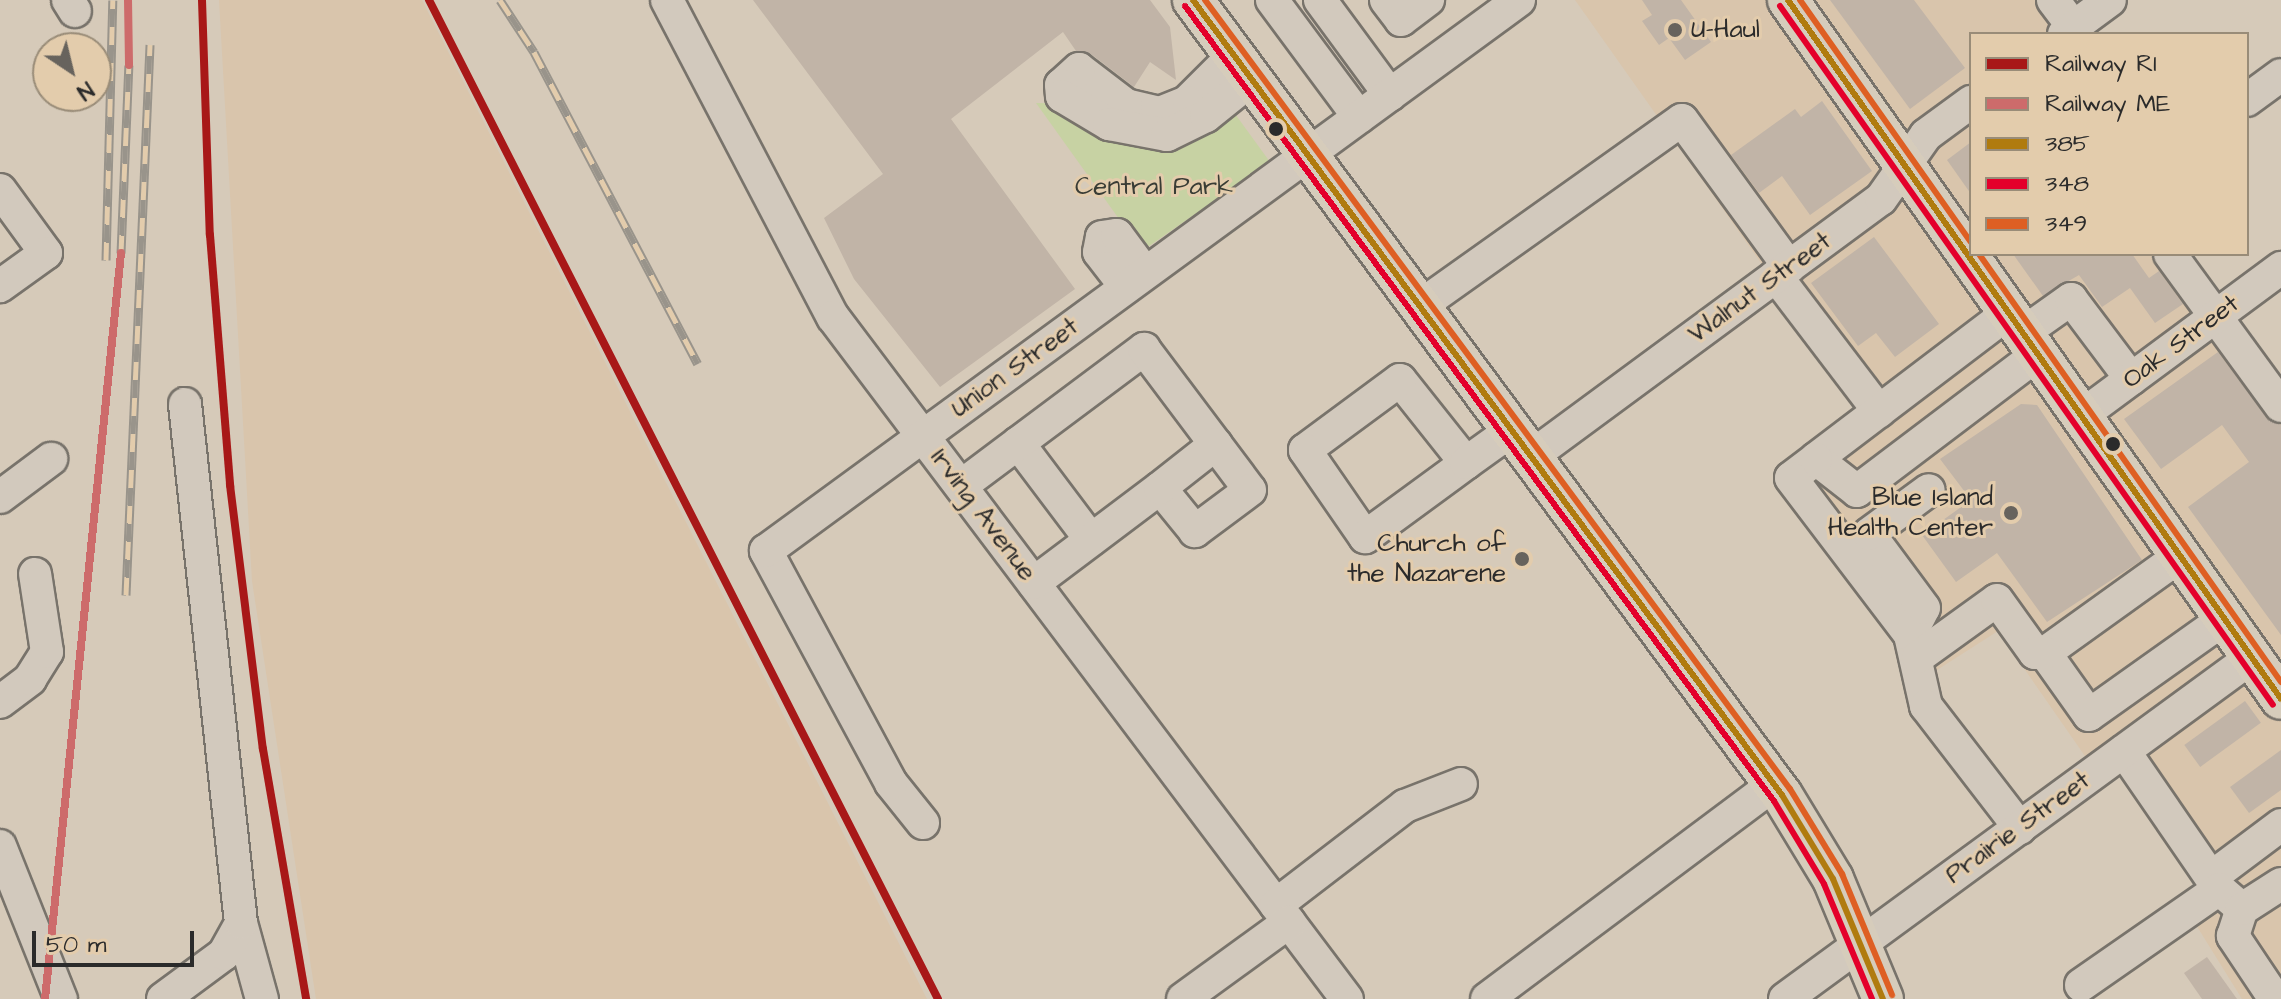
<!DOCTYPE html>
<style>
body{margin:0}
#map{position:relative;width:2281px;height:999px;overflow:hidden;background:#d6cab9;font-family:"Architects Daughter",sans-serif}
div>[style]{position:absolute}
.built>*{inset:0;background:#d9c5ac}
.green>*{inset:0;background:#c7d2a3}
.building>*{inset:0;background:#c1b4a7;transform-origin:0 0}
.roads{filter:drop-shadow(2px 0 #78736b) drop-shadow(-2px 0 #78736b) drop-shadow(0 2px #78736b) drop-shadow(0 -2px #78736b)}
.minor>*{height:32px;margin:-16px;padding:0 16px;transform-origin:16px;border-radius:16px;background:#d2c9bd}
.major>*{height:40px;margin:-20px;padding:0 20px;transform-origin:20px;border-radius:20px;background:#d6ccbb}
.rail>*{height:9px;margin-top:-4.5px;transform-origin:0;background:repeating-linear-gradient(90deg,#e3ccac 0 18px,#99948b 0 36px);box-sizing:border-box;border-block:2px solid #99948b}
.bus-1>*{height:6px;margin:-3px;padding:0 3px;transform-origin:3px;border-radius:3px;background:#b07b0f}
.bus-2>*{height:6px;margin:-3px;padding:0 3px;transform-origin:3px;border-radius:3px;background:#e4002b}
.bus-3>*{height:6px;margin:-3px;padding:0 3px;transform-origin:3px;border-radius:3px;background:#de5f23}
.rail-1>*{height:8px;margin:-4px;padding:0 4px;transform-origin:4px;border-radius:4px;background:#a81818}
.rail-2>*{height:8px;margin:-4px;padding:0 4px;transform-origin:4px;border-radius:4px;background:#cd6b6b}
.dots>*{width:22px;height:22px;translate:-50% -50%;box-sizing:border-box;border:4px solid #e3ccac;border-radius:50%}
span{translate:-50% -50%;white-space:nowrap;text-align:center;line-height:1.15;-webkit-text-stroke:6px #e3ccac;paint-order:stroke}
.poi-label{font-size:26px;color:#2b2b2b}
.left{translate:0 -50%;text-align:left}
.right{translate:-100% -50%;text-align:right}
.park-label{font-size:26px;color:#393c35}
.street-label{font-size:26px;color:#2b2b2b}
.legend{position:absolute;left:1969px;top:32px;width:280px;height:224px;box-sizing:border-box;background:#e3ccac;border:2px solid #998c78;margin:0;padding:10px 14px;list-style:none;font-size:24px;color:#2b2b2b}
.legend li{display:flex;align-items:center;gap:16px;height:40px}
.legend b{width:40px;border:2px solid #998c78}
.north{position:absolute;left:32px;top:32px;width:80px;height:80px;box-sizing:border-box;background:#e3ccac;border:2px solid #998c78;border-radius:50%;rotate:145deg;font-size:22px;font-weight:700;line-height:32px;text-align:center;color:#2b2b2b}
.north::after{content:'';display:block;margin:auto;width:28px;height:36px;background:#67635d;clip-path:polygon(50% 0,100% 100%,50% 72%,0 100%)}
.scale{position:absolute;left:32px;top:931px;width:162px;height:36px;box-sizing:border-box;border:4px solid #2b2b2b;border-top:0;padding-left:10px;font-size:24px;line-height:28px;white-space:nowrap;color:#2b2b2b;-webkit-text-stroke:6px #e3ccac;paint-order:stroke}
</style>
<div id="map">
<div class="built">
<i style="clip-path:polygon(219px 0,422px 0,927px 999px,316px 999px,252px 581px)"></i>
<i style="clip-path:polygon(1575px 0,2068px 0,2094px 34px,1971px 34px,1971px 254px,2178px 254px,2281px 398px,2281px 999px,2242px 999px,2193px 920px,2221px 902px,2130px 772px,2087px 759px,1998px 631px,1937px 670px,1775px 469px,1863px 407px)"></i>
</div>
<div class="green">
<i style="clip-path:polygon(1036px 103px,1230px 107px,1270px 162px,1142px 251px)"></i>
</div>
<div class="building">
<i style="clip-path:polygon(753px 0,1150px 0,1170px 27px,1176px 80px,1150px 62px,1134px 87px,1091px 54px,1076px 51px,1063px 32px,951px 119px,1075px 289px,940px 387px,854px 279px,824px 218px,883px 174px)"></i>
<i style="clip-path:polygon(1642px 0,1681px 0,1711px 42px,1685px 60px,1669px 38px,1659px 45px,1642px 21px,1652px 15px)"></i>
<i style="clip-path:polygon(1830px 0,1914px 0,1965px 68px,1910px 109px)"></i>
<i style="clip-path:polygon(1822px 101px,1872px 171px,1810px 215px,1782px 176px,1759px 193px,1731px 155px,1795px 109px,1801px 117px)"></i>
<i style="clip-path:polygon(1971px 142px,1971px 194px,1947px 160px)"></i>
<i style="clip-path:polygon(1874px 237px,1939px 324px,1895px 357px,1876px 333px,1858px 346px,1811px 283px)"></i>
<i style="clip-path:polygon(2013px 254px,2132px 254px,2149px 278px,2159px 271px,2183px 304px,2155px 323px,2130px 288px,2102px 307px,2079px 275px,2043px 296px)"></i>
<i style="clip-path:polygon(2218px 352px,2266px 417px,2281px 425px,2281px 635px,2188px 507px,2249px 462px,2222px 425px,2161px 469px,2124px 419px)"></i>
<i style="clip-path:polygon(2021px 404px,2037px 405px,2142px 560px,2047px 622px,1997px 553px,1956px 582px,1922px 535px,1971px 500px,1940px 459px)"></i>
<i style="left:2245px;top:701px;width:27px;height:75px;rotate:54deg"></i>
<i style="clip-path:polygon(2281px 750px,2281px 790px,2249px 813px,2230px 787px)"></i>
<i style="clip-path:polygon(2207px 957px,2237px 999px,2202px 999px,2184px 973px)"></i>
</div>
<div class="roads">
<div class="minor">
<i style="left:68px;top:0;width:13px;rotate:58deg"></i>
<i style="left:667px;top:0;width:358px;rotate:62.4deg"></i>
<i style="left:833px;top:317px;width:854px;rotate:53deg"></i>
<i style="left:1272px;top:0;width:146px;rotate:53.4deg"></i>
<i style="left:1320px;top:0;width:118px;rotate:53.6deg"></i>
<i style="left:1386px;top:0;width:25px;rotate:53deg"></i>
<i style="left:1401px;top:20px;width:34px;rotate:-37deg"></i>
<i style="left:2053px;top:0;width:34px;rotate:53deg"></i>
<i style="left:2064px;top:34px;width:57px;rotate:-36.5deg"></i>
<i style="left:1234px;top:55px;width:66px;rotate:135deg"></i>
<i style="left:1187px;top:102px;width:29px;rotate:158deg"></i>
<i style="left:1160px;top:113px;width:35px;rotate:-167deg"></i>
<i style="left:1126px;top:105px;width:59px;rotate:-142.5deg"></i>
<i style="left:1079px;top:69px;width:24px;rotate:138deg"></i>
<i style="left:1061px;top:85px;width:11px;rotate:85deg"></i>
<i style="left:1062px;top:96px;width:55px;rotate:30.8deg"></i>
<i style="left:1109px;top:124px;width:59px;rotate:10.7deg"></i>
<i style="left:1167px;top:135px;width:43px;rotate:-26deg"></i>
<i style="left:1206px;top:116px;width:59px;rotate:-38.8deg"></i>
<i style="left:2247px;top:100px;width:42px;rotate:-36.3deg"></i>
<i style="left:0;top:190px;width:78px;rotate:53.9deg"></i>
<i style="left:46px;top:253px;width:57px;rotate:144.3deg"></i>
<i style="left:2170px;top:254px;width:188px;rotate:53.9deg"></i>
<i style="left:1776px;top:276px;width:170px;rotate:52.7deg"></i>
<i style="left:1126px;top:287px;width:44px;rotate:-127.6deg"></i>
<i style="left:1099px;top:252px;width:15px;rotate:-79deg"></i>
<i style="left:1102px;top:237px;width:15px;rotate:-8deg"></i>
<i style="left:1117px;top:235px;width:47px;rotate:53.6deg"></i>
<i style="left:1420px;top:306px;width:321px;rotate:-35.4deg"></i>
<i style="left:1682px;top:120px;width:182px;rotate:53.9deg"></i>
<i style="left:2008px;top:313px;width:241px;rotate:142.8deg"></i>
<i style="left:1816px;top:459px;width:52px;rotate:38deg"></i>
<i style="left:1857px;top:491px;width:227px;rotate:-37.1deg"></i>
<i style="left:2023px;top:333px;width:59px;rotate:-35.3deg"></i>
<i style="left:2071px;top:299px;width:100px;rotate:53.1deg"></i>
<i style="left:2081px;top:416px;width:249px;rotate:-36.5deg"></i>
<i style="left:1018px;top:443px;width:121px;rotate:53deg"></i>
<i style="left:1532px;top:456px;width:433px;rotate:-36.4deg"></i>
<i style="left:1881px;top:199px;width:78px;rotate:-54.9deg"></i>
<i style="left:1926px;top:135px;width:56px;rotate:-36.3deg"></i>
<i style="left:1816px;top:459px;width:31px;rotate:143deg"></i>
<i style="left:1791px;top:478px;width:197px;rotate:52.8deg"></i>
<i style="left:1910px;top:635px;width:73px;rotate:77.3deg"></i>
<i style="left:1926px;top:706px;width:154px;rotate:52.4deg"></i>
<i style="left:1466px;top:463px;width:106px;rotate:-128.5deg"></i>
<i style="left:1400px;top:380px;width:118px;rotate:143.6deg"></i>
<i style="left:1305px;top:450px;width:106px;rotate:55.4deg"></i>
<i style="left:1365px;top:537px;width:125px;rotate:-36.2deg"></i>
<i style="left:1466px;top:463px;width:57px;rotate:-35.7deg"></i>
<i style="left:961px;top:486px;width:229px;rotate:-36.8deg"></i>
<i style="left:1144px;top:349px;width:176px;rotate:53.1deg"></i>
<i style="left:1250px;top:490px;width:69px;rotate:143.3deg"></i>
<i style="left:1195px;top:531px;width:55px;rotate:-129.1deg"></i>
<i style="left:1160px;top:488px;width:158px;rotate:143deg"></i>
<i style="left:1160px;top:488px;width:71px;rotate:-38.2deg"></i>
<i style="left:0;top:497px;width:64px;rotate:-36.7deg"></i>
<i style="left:2180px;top:556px;width:166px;rotate:144.3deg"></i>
<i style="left:2045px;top:653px;width:76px;rotate:54.6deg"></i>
<i style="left:2089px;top:715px;width:166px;rotate:-35.4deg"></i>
<i style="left:1910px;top:635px;width:30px;rotate:-63deg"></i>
<i style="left:1924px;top:608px;width:92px;rotate:-126.6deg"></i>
<i style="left:1869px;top:534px;width:74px;rotate:-36.3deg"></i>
<i style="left:1918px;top:657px;width:97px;rotate:-35.8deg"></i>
<i style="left:1997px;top:600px;width:65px;rotate:54.4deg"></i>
<i style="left:2035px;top:653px;width:10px"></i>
<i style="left:0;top:702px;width:38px;rotate:-37deg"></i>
<i style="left:30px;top:679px;width:32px;rotate:-58deg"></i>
<i style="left:47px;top:652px;width:79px;rotate:-98.7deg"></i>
<i style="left:2124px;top:751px;width:168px;rotate:55.5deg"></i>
<i style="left:2219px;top:889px;width:30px;rotate:41deg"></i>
<i style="left:923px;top:823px;width:51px;rotate:-128.7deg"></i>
<i style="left:891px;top:783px;width:264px;rotate:-118.3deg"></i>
<i style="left:766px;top:551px;width:933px;rotate:-36.19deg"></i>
<i style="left:0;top:846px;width:165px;rotate:68.3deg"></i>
<i style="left:2213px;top:876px;width:85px;rotate:-36.9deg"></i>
<i style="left:1276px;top:905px;width:163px;rotate:-37.5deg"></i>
<i style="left:1405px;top:806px;width:60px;rotate:-21.4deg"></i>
<i style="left:241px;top:923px;width:79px;rotate:74.6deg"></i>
<i style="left:2081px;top:985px;width:168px;rotate:-34.8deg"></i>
<i style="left:163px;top:999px;width:76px;rotate:-36.4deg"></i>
<i style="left:224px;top:954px;width:35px;rotate:-61deg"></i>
<i style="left:241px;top:923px;width:522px;rotate:-96.16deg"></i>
<i style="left:1183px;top:999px;width:131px;rotate:-36deg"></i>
<i style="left:1487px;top:999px;width:359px;rotate:-36.8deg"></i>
<i style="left:1785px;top:999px;width:577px;rotate:-36.2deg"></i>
<i style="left:2275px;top:999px;width:76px;rotate:-123.7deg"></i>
<i style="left:2233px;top:936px;width:28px;rotate:-72deg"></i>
<i style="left:2242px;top:909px;width:46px;rotate:-32.7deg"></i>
</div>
<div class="major">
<i style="left:1193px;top:0;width:989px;rotate:53.47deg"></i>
<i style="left:1782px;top:795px;width:98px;rotate:58.7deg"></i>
<i style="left:1833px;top:879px;width:130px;rotate:67.4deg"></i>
<i style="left:1788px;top:0;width:855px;rotate:54.8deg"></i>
</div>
</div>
<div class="rail">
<i style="left:500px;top:0;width:62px;rotate:56.8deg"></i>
<i style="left:534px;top:52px;width:352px;rotate:62.3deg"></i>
<i style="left:121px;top:253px;width:188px;rotate:-87.6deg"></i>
<i style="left:106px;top:260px;width:260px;rotate:-88.5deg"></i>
<i style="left:126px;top:595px;width:551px;rotate:-87.5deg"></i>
</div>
<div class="bus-1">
<i style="left:1193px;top:0;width:989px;rotate:53.47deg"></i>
<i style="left:1782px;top:795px;width:98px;rotate:58.7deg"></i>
<i style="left:1833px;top:879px;width:130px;rotate:67.4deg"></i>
<i style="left:1788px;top:0;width:855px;rotate:54.8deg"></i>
</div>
<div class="bus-2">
<i style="left:1185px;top:6px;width:989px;rotate:53.47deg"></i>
<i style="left:1774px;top:801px;width:97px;rotate:58.9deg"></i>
<i style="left:1824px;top:884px;width:125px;rotate:67.3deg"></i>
<i style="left:1780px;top:6px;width:855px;rotate:54.8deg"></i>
</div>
<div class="bus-3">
<i style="left:1205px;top:0;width:982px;rotate:53.45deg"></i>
<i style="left:1790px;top:789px;width:100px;rotate:58.5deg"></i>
<i style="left:1842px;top:874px;width:131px;rotate:67.5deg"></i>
<i style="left:1800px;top:0;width:296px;rotate:54.8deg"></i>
<i style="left:1979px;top:254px;width:524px;rotate:54.79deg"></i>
</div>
<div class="rail-1">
<i style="left:202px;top:0;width:235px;rotate:88.1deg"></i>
<i style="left:210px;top:235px;width:251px;rotate:85.4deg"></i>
<i style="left:230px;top:485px;width:266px;rotate:82.9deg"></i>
<i style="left:263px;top:749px;width:254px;rotate:80.2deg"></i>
<i style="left:429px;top:0;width:1121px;rotate:63deg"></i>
</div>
<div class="rail-2">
<i style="left:128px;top:0;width:65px;rotate:89.1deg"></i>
<i style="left:45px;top:999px;width:750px;rotate:-84.18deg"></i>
</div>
<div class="dots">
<i style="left:1675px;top:30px;background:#67635d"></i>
<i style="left:1276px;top:129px;background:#2b2b2b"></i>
<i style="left:2113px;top:444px;background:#2b2b2b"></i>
<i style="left:2011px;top:513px;background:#67635d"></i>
<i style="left:1522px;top:559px;background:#67635d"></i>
</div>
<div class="poi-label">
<span class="left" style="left:1691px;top:30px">U-Haul</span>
<span class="right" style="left:1993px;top:513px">Blue Island<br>Health Center</span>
<span class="right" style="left:1506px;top:559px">Church of<br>the Nazarene</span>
</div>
<div class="park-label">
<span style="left:1154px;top:187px">Central Park</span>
</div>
<div class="street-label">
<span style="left:1760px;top:288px;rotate:-36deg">Walnut Street</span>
<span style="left:2181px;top:342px;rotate:-37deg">Oak Street</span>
<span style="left:1015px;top:368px;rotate:-36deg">Union Street</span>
<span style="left:983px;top:515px;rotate:53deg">Irving Avenue</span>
<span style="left:2018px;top:828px;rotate:-36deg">Prairie Street</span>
</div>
<ul class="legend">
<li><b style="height:10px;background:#a81818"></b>Railway RI</li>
<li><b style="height:10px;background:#cd6b6b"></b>Railway ME</li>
<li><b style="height:10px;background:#b07b0f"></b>385</li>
<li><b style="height:10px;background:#e4002b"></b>348</li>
<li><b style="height:10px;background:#de5f23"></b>349</li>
</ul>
<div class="north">N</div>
<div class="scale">50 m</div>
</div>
